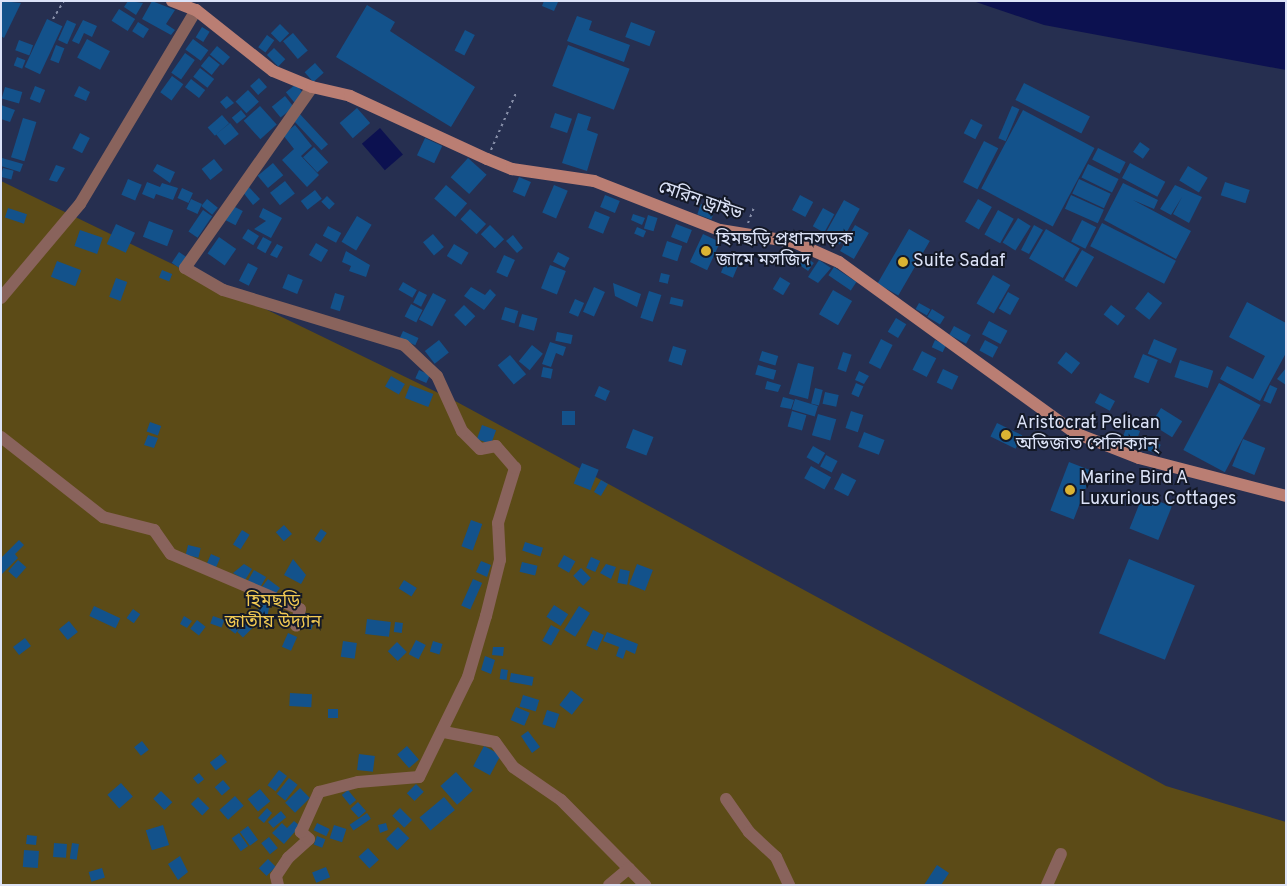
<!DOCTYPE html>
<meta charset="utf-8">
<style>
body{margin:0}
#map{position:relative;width:1287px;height:886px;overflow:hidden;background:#262f50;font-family:Overpass,"Noto Sans Bengali",sans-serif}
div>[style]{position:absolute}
.green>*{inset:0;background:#5c4b17}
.water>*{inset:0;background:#0c1150;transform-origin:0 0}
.building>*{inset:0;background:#13528b;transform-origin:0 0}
.path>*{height:2px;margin-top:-1px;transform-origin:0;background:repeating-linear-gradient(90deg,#878fa9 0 2.5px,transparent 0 6.5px)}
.minor>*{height:12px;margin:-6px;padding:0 6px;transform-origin:6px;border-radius:6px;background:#89635c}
.secondary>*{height:12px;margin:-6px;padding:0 6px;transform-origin:6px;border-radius:6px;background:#ba7e73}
.dots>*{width:14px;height:14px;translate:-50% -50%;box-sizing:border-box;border:2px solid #141927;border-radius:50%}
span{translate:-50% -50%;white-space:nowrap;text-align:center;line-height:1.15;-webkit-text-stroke:4px #141927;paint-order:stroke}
.street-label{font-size:18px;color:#dce3f8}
.poi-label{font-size:18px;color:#dce3f8}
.left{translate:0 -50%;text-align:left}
.park-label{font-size:18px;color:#f2ca53}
.frame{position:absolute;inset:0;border:2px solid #dce3f8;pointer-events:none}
</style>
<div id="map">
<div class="green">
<i style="clip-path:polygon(1px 181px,457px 402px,1166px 786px,1286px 822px,1286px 885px,1px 885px)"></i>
</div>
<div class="water">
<i style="clip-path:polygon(973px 1px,1286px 1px,1286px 70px,1044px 25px)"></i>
<i style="left:380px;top:128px;width:35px;height:24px;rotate:49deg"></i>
</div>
<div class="building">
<i style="clip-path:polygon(1px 1px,21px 3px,4px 38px,1px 36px)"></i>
<i style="clip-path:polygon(128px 1px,143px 3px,136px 15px,124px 7px)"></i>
<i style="clip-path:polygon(152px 1px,175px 10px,166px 24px,175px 30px,171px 35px,142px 19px)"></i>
<i style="clip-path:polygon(544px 1px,556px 1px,558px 2px,554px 11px,542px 6px)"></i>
<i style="clip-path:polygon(367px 5px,395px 22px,390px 31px,475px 87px,451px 127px,336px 57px)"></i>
<i style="left:119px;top:9px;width:19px;height:14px;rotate:32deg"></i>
<i style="clip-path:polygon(577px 16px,592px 21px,589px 30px,630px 45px,624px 62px,567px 41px)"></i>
<i style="left:47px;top:19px;width:17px;height:53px;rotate:25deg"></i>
<i style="left:67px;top:20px;width:10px;height:22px;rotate:24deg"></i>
<i style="clip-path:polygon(83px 20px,97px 26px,92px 37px,84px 33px,79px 44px,72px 41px)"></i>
<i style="left:138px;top:22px;width:13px;height:11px;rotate:32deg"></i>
<i style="left:631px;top:22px;width:26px;height:16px;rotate:21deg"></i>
<i style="left:280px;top:24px;width:13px;height:13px;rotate:45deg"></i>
<i style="left:202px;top:27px;width:9px;height:12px;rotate:32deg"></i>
<i style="left:465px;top:30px;width:11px;height:23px;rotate:27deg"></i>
<i style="left:293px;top:33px;width:23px;height:13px;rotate:50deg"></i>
<i style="left:267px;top:35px;width:9px;height:15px;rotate:36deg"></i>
<i style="left:87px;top:39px;width:26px;height:21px;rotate:28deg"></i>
<i style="left:193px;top:39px;width:19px;height:13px;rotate:36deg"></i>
<i style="left:19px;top:40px;width:15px;height:11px;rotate:20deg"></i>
<i style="left:56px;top:45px;width:9px;height:16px;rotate:21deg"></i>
<i style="left:568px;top:45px;width:66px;height:44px;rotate:21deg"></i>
<i style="left:217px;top:46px;width:17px;height:11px;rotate:40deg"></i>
<i style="left:274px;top:48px;width:16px;height:10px;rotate:45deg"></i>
<i style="left:185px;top:53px;width:12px;height:24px;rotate:35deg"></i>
<i style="left:209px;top:56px;width:14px;height:13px;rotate:39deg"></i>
<i style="left:17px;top:57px;width:9px;height:9px;rotate:21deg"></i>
<i style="left:315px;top:63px;width:13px;height:14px;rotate:48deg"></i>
<i style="left:200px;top:68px;width:18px;height:11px;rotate:38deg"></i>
<i style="left:172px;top:76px;width:14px;height:20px;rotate:36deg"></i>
<i style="left:259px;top:78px;width:12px;height:12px;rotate:48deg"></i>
<i style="left:191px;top:79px;width:18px;height:10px;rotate:38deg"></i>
<i style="left:1024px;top:83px;width:74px;height:19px;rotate:27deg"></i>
<i style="left:296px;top:84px;width:14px;height:13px;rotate:51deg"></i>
<i style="left:35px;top:86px;width:11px;height:14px;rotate:22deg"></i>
<i style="clip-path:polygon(79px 86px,90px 92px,86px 101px,74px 96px)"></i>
<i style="left:5px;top:87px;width:18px;height:12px;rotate:16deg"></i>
<i style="left:248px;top:90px;width:16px;height:17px;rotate:47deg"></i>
<i style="clip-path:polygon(227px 96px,234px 103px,226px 109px,220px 102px)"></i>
<i style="left:285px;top:96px;width:14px;height:17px;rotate:51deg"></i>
<i style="clip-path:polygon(1px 105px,15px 110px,10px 122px,1px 119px)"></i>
<i style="left:260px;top:106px;width:25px;height:22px;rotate:48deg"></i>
<i style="left:1012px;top:106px;width:8px;height:35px;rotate:23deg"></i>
<i style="left:357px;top:108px;width:20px;height:23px;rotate:49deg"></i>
<i style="left:241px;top:110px;width:8px;height:12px;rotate:50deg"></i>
<i style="left:1023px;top:110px;width:81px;height:89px;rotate:28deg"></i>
<i style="left:298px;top:112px;width:44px;height:9px;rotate:47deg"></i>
<i style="left:555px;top:113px;width:18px;height:15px;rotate:19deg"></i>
<i style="clip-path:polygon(578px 113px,591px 117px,587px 130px,598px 134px,587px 171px,562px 163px)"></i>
<i style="left:222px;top:115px;width:11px;height:19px;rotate:49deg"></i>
<i style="left:23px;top:118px;width:14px;height:41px;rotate:17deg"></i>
<i style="left:971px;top:119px;width:13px;height:16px;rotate:27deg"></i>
<i style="left:230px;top:123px;width:14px;height:18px;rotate:51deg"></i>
<i style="clip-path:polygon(295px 125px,312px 146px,301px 156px,319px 175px,307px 187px,282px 160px,294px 149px,283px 135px)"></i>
<i style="left:80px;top:133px;width:11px;height:17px;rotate:27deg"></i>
<i style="left:425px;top:138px;width:19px;height:19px;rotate:25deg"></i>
<i style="left:984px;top:141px;width:16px;height:46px;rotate:27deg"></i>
<i style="left:1140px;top:142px;width:12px;height:12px;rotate:35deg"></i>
<i style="left:314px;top:147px;width:21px;height:15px;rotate:47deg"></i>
<i style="left:1098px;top:148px;width:31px;height:13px;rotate:27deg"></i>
<i style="clip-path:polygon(2px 158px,23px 164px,20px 172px,1px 166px)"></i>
<i style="left:468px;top:158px;width:25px;height:26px;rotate:42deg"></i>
<i style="left:214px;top:159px;width:14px;height:16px;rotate:51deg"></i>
<i style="left:273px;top:163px;width:16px;height:20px;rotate:50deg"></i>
<i style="left:1130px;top:163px;width:40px;height:17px;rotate:28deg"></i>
<i style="clip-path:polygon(157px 164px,175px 172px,170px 183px,153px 171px)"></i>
<i style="left:1088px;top:164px;width:34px;height:15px;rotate:26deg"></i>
<i style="clip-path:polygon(56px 165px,65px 168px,57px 182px,49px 180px)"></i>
<i style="left:1188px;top:166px;width:23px;height:17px;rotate:31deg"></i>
<i style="left:3px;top:168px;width:11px;height:9px;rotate:15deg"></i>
<i style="left:519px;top:177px;width:13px;height:16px;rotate:23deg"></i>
<i style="left:128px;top:179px;width:15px;height:17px;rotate:23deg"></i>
<i style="left:1079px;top:179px;width:35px;height:16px;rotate:25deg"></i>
<i style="left:285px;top:181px;width:16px;height:19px;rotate:52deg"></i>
<i style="clip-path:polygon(147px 182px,160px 187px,162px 183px,178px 188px,173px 200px,156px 194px,154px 199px,142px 194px)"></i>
<i style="left:1225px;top:182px;width:26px;height:14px;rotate:18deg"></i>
<i style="clip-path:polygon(1123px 183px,1158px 200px,1154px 209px,1133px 200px,1191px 231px,1176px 259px,1104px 220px)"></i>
<i style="left:446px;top:185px;width:28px;height:18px;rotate:41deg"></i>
<i style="left:554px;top:185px;width:15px;height:30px;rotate:23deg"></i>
<i style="clip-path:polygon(1175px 185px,1202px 197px,1189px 223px,1173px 214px,1182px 197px,1171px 215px,1160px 209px)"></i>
<i style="clip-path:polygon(248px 186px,260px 199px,253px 205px,242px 191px)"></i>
<i style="left:182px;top:188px;width:12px;height:11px;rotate:24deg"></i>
<i style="left:315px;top:190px;width:11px;height:18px;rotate:52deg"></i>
<i style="left:605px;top:195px;width:16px;height:13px;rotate:22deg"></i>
<i style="left:800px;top:195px;width:15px;height:17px;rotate:28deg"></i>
<i style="left:1071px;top:195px;width:36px;height:15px;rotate:24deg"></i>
<i style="left:327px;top:196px;width:11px;height:8px;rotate:45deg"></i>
<i style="left:191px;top:199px;width:12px;height:11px;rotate:24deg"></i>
<i style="left:207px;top:199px;width:14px;height:9px;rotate:39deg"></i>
<i style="left:978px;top:199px;width:16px;height:26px;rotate:30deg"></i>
<i style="left:844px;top:200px;width:18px;height:41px;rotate:29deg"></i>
<i style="left:701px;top:204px;width:15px;height:11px;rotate:20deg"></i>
<i style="left:233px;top:206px;width:11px;height:16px;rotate:27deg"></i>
<i style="left:8px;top:208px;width:20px;height:10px;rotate:18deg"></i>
<i style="clip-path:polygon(263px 208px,282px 218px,271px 238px,254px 229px,266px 221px,259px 217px)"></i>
<i style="left:823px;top:208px;width:13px;height:21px;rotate:29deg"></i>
<i style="left:470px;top:209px;width:22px;height:14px;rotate:43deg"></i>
<i style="left:203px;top:210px;width:11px;height:26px;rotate:34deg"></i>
<i style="left:998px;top:210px;width:18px;height:28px;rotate:29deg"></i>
<i style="left:595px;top:211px;width:16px;height:18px;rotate:22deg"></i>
<i style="clip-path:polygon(633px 214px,645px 218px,642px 225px,631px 220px)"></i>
<i style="left:648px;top:215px;width:10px;height:14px;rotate:17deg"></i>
<i style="left:357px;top:216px;width:17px;height:30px;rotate:31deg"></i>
<i style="left:1018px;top:218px;width:15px;height:29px;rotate:32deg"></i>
<i style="left:1082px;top:220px;width:16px;height:24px;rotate:27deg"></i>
<i style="left:149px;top:221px;width:26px;height:17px;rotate:21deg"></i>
<i style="left:1102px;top:223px;width:83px;height:26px;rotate:27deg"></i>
<i style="left:116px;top:224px;width:21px;height:22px;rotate:25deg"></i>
<i style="left:676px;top:224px;width:17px;height:14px;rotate:21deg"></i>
<i style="left:490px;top:225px;width:20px;height:13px;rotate:45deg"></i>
<i style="left:855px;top:225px;width:16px;height:30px;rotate:30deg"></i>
<i style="clip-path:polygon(1034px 225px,1043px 230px,1029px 254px,1021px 250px)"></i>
<i style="left:328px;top:226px;width:15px;height:11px;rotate:28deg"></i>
<i style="left:637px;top:227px;width:10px;height:7px;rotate:24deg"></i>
<i style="left:248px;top:229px;width:13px;height:11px;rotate:32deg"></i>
<i style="left:909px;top:229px;width:24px;height:63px;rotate:30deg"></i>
<i style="left:1046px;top:229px;width:39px;height:34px;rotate:30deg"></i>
<i style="left:80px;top:230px;width:24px;height:17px;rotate:19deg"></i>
<i style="left:433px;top:234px;width:17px;height:13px;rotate:50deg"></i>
<i style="left:703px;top:234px;width:19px;height:31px;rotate:25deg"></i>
<i style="clip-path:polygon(513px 235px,523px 248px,517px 253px,506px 241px)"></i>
<i style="left:219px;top:237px;width:21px;height:20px;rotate:35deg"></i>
<i style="left:263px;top:237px;width:10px;height:13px;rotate:29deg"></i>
<i style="left:667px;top:241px;width:16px;height:16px;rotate:18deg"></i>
<i style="left:316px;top:243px;width:14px;height:14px;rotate:30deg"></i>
<i style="clip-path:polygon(277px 244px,283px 247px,277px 258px,270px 255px)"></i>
<i style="left:454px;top:244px;width:17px;height:14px;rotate:31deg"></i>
<i style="left:1082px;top:250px;width:14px;height:35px;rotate:30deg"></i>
<i style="clip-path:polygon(346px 251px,370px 265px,366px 277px,349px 271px,351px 266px,342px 262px)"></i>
<i style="left:179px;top:252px;width:11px;height:13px;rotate:34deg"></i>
<i style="left:558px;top:252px;width:13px;height:11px;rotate:27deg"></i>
<i style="left:504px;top:255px;width:12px;height:19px;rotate:24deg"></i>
<i style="left:728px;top:256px;width:13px;height:18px;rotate:23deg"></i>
<i style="left:804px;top:256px;width:12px;height:10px;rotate:35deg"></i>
<i style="clip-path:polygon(819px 260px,831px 268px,818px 283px,808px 277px)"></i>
<i style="left:57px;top:261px;width:26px;height:17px;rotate:21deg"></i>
<i style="left:248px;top:263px;width:11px;height:20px;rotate:27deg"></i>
<i style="left:550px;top:265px;width:17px;height:25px;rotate:21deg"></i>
<i style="left:834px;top:267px;width:27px;height:10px;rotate:34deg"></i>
<i style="left:162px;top:270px;width:11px;height:8px;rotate:22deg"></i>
<i style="left:661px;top:273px;width:9px;height:9px;rotate:13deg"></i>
<i style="left:288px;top:274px;width:16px;height:15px;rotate:22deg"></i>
<i style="left:993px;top:275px;width:20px;height:33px;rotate:30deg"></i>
<i style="left:780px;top:277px;width:12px;height:14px;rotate:31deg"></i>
<i style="left:116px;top:278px;width:12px;height:20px;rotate:20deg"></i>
<i style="left:403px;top:282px;width:16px;height:9px;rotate:30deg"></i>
<i style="clip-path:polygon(613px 283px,641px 294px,637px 307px,615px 296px)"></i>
<i style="clip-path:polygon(471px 287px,485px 295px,490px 289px,496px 295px,484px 310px,464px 296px)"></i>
<i style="left:594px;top:287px;width:12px;height:27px;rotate:24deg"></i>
<i style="left:833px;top:290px;width:22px;height:28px;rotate:30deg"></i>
<i style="left:419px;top:291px;width:9px;height:13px;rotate:27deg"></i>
<i style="left:649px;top:291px;width:13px;height:28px;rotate:18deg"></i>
<i style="left:1008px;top:292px;width:13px;height:19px;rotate:29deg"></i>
<i style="left:1148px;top:292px;width:18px;height:21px;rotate:38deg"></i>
<i style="left:335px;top:293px;width:10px;height:16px;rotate:17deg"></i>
<i style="left:433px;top:293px;width:15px;height:30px;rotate:28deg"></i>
<i style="left:671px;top:297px;width:13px;height:7px;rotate:13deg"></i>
<i style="left:575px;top:299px;width:10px;height:15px;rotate:24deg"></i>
<i style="clip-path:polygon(1247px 302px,1286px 323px,1286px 353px,1260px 401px,1220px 379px,1227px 366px,1253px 379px,1265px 356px,1229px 337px)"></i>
<i style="left:919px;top:303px;width:13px;height:7px;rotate:29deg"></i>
<i style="left:411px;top:304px;width:13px;height:14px;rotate:27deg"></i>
<i style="left:464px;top:305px;width:16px;height:14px;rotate:45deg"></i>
<i style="left:1111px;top:305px;width:18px;height:12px;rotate:38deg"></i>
<i style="left:505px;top:307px;width:14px;height:13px;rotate:17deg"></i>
<i style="left:932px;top:309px;width:15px;height:9px;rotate:32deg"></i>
<i style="left:522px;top:314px;width:16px;height:13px;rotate:15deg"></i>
<i style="left:896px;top:318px;width:12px;height:16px;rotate:31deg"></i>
<i style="left:989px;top:321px;width:21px;height:15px;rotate:28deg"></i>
<i style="left:954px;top:326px;width:19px;height:10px;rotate:28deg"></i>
<i style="left:403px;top:331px;width:17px;height:8px;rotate:24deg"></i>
<i style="left:557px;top:332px;width:16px;height:9px;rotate:11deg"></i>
<i style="left:881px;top:339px;width:13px;height:27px;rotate:27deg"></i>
<i style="left:1154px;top:339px;width:25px;height:16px;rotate:23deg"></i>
<i style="left:439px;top:340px;width:16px;height:18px;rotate:52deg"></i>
<i style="left:935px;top:340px;width:12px;height:8px;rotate:24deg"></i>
<i style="left:985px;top:340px;width:15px;height:12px;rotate:28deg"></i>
<i style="clip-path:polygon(550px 342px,566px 347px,563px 356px,556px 353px,551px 367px,542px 364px)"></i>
<i style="left:532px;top:345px;width:14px;height:21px;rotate:39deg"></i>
<i style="left:673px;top:346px;width:14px;height:16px;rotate:17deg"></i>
<i style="left:762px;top:351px;width:17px;height:10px;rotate:17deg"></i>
<i style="left:922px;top:351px;width:16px;height:21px;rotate:27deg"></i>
<i style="left:843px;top:352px;width:9px;height:18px;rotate:18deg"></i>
<i style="left:1066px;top:352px;width:18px;height:14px;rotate:38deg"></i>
<i style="left:1143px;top:354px;width:16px;height:25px;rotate:22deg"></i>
<i style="left:510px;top:355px;width:25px;height:16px;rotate:50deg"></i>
<i style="left:1180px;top:360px;width:35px;height:18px;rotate:18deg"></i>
<i style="clip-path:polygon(798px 363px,814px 367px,808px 399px,789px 394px)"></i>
<i style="left:758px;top:365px;width:19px;height:10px;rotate:16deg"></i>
<i style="left:543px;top:367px;width:10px;height:10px;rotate:11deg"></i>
<i style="clip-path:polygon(1286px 368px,1286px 385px,1277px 379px)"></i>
<i style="left:943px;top:369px;width:17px;height:15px;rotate:25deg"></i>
<i style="left:419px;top:370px;width:12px;height:9px;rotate:24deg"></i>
<i style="clip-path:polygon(859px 371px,869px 376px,864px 384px,855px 380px)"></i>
<i style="left:391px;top:376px;width:16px;height:12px;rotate:30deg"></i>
<i style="clip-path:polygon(767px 381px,781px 385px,778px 392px,765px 389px)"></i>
<i style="left:856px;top:383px;width:8px;height:12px;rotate:23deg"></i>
<i style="left:1219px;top:383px;width:47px;height:76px;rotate:28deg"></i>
<i style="left:410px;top:385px;width:25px;height:14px;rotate:21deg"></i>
<i style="left:1270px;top:385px;width:8px;height:17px;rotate:23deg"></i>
<i style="left:599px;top:386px;width:12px;height:11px;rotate:24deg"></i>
<i style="left:815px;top:388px;width:8px;height:16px;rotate:14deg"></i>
<i style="left:825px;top:392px;width:14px;height:12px;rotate:12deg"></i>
<i style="left:1100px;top:393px;width:17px;height:11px;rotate:28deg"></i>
<i style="clip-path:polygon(783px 397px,794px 400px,791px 409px,780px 407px)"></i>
<i style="left:795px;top:399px;width:24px;height:11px;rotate:17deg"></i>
<i style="left:1161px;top:408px;width:25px;height:19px;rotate:32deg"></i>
<i style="left:562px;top:411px;width:13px;height:14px"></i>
<i style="left:792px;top:411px;width:15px;height:16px;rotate:16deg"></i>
<i style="left:851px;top:411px;width:13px;height:18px;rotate:18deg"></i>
<i style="left:818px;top:414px;width:19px;height:22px;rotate:16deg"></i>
<i style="left:150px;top:422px;width:12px;height:10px;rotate:20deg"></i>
<i style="left:997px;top:423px;width:28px;height:15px;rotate:26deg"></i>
<i style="left:482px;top:425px;width:15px;height:15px;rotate:20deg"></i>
<i style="left:1127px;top:426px;width:14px;height:12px;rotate:21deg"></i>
<i style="left:633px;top:429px;width:22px;height:20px;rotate:21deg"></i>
<i style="left:864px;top:432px;width:22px;height:16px;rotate:21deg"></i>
<i style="clip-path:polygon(148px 435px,158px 438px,154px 448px,144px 445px)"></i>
<i style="left:1144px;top:438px;width:18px;height:10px;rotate:22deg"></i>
<i style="left:1243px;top:439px;width:24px;height:29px;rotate:22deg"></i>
<i style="left:813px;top:446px;width:14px;height:13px;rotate:30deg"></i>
<i style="left:826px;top:455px;width:13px;height:13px;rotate:27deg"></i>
<i style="left:1069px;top:462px;width:25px;height:52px;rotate:21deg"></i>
<i style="left:582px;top:463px;width:18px;height:22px;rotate:22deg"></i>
<i style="left:811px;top:466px;width:23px;height:14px;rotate:29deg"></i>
<i style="left:842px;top:473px;width:16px;height:18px;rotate:27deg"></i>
<i style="left:601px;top:480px;width:8px;height:14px;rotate:30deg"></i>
<i style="left:1143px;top:495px;width:31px;height:36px;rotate:22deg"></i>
<i style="left:471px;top:520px;width:12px;height:28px;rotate:20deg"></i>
<i style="left:284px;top:525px;width:12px;height:11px;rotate:48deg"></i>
<i style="left:321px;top:529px;width:7px;height:12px;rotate:34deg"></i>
<i style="left:242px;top:530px;width:9px;height:17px;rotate:32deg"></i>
<i style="clip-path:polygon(19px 540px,24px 545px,15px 554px,18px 558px,1px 575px,1px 558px)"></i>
<i style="left:525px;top:542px;width:19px;height:9px;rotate:18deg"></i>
<i style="left:188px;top:545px;width:13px;height:10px;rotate:13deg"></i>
<i style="left:211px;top:554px;width:10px;height:13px;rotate:24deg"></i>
<i style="left:564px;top:555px;width:13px;height:13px;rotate:29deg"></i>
<i style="left:591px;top:557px;width:10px;height:12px;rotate:24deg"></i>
<i style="clip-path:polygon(293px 559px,306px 575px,301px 584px,284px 575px)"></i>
<i style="left:1129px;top:559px;width:71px;height:80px;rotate:22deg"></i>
<i style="left:18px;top:560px;width:11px;height:15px;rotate:41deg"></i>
<i style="clip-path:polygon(481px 561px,491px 565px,487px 577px,476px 572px)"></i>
<i style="left:522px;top:562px;width:16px;height:10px;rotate:14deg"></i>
<i style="clip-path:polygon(244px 564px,252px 569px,245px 580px,233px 573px)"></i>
<i style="clip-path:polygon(606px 564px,616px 567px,611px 579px,600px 573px)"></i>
<i style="left:637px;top:564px;width:17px;height:22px;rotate:21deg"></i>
<i style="left:581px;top:568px;width:14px;height:11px;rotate:45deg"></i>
<i style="left:620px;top:569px;width:10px;height:14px;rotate:11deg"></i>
<i style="left:254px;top:570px;width:14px;height:13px;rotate:30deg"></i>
<i style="left:268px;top:579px;width:15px;height:12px;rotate:37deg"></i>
<i style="left:473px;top:579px;width:10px;height:29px;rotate:24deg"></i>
<i style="left:404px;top:580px;width:15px;height:10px;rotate:32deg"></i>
<i style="left:260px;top:602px;width:10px;height:13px;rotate:11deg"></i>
<i style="left:554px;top:605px;width:17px;height:14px;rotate:33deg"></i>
<i style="left:94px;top:606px;width:29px;height:11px;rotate:25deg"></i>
<i style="left:579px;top:606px;width:13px;height:28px;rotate:32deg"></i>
<i style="left:133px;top:609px;width:9px;height:11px;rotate:36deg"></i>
<i style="left:303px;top:612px;width:14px;height:14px;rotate:21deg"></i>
<i style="left:237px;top:615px;width:10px;height:16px;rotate:37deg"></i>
<i style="clip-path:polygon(184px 616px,192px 621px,187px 628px,180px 624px)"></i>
<i style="left:213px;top:616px;width:12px;height:8px;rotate:20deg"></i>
<i style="left:250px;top:619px;width:8px;height:18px;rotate:45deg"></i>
<i style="left:367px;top:619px;width:24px;height:15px;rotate:7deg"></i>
<i style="left:197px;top:620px;width:11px;height:11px;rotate:38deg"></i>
<i style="left:69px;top:621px;width:14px;height:13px;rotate:51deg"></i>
<i style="left:395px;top:622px;width:8px;height:10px;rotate:7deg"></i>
<i style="left:551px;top:625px;width:10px;height:18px;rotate:29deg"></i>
<i style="left:593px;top:630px;width:12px;height:17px;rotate:24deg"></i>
<i style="clip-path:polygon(607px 632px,638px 644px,635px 654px,626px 650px,623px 659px,616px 656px,619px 647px,603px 641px)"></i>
<i style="left:288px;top:633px;width:10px;height:15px;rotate:24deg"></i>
<i style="left:25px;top:638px;width:10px;height:15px;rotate:53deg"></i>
<i style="left:416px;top:640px;width:11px;height:16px;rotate:27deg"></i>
<i style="left:343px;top:641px;width:14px;height:16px;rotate:8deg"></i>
<i style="left:433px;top:641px;width:10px;height:11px;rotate:17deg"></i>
<i style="left:397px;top:642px;width:14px;height:13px;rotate:45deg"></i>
<i style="clip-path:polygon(493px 647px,504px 647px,503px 656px,492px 655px)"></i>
<i style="clip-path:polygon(485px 656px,495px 660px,491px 674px,481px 670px)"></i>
<i style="left:501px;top:669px;width:7px;height:10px;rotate:8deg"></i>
<i style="left:511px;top:673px;width:23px;height:9px;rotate:10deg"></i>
<i style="left:571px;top:690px;width:16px;height:19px;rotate:38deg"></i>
<i style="left:290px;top:693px;width:22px;height:13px;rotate:3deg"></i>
<i style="left:523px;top:695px;width:17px;height:12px;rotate:17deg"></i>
<i style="left:516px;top:707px;width:15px;height:14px;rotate:23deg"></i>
<i style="left:328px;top:709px;width:10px;height:9px"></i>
<i style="left:547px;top:710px;width:13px;height:15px;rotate:18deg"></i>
<i style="clip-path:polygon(528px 731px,540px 747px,532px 753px,521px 736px)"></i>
<i style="left:142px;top:741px;width:11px;height:10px;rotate:52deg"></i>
<i style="left:407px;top:746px;width:18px;height:13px;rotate:49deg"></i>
<i style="left:484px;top:746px;width:19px;height:23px;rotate:28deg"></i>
<i style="left:221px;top:754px;width:10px;height:14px;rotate:53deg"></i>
<i style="left:359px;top:754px;width:16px;height:16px;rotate:7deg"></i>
<i style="left:279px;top:770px;width:10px;height:19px;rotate:37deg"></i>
<i style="left:456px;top:772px;width:25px;height:21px;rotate:48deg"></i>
<i style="left:199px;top:773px;width:8px;height:8px;rotate:50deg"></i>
<i style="left:289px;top:778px;width:11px;height:20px;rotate:38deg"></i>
<i style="left:223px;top:780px;width:11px;height:11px;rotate:49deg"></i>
<i style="left:121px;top:783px;width:18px;height:18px;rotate:49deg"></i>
<i style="left:416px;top:784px;width:11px;height:13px;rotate:45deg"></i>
<i style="left:300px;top:788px;width:14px;height:21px;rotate:45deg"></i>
<i style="left:260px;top:789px;width:16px;height:16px;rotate:50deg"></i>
<i style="left:348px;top:790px;width:13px;height:8px;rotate:51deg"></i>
<i style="left:161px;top:791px;width:16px;height:11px;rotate:45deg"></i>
<i style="left:235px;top:796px;width:13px;height:21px;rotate:48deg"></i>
<i style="left:198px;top:797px;width:16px;height:10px;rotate:45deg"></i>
<i style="left:444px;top:797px;width:17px;height:32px;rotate:50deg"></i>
<i style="left:358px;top:802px;width:12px;height:10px;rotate:48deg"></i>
<i style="clip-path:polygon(267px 808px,272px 813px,264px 823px,258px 818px)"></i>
<i style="left:400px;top:808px;width:17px;height:11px;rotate:45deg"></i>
<i style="left:281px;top:811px;width:8px;height:17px;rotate:50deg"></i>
<i style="left:367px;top:813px;width:7px;height:21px;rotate:56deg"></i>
<i style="clip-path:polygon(294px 821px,300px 826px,284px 844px,272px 833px,282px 823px,287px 828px)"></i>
<i style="left:317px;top:823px;width:14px;height:8px;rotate:25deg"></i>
<i style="clip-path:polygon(386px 823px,388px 830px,380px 833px,378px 825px)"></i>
<i style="left:163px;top:825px;width:21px;height:18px;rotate:73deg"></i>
<i style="left:334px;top:825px;width:13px;height:14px;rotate:18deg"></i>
<i style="left:248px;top:826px;width:17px;height:10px;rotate:54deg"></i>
<i style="left:398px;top:827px;width:16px;height:17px;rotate:45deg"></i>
<i style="left:239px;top:833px;width:16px;height:9px;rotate:55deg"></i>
<i style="left:27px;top:835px;width:10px;height:9px;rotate:6deg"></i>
<i style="left:317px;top:836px;width:9px;height:9px;rotate:21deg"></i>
<i style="left:269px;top:837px;width:14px;height:10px;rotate:51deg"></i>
<i style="left:54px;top:843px;width:13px;height:14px;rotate:4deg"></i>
<i style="left:72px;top:843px;width:7px;height:16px;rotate:8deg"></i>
<i style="left:368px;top:848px;width:16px;height:13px;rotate:47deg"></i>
<i style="left:24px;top:850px;width:15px;height:17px;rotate:4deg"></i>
<i style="clip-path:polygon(180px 856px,188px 872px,178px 880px,168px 864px)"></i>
<i style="left:268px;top:859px;width:11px;height:13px;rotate:45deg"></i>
<i style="clip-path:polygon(937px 865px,949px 873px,941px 885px,924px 885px)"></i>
<i style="left:326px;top:867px;width:11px;height:15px;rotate:68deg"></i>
<i style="left:102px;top:868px;width:10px;height:14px;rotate:73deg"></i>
</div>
<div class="path">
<i style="left:53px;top:19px;width:21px;rotate:-59deg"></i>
<i style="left:491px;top:150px;width:62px;rotate:-66.3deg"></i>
<i style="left:748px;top:223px;width:17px;rotate:-69deg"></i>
</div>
<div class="minor">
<i style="left:1px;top:298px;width:123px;rotate:-50deg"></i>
<i style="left:80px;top:204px;width:226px;rotate:-59.1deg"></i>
<i style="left:1px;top:437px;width:130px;rotate:38.1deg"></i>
<i style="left:103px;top:517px;width:53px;rotate:14.3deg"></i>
<i style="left:154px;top:530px;width:29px;rotate:55deg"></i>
<i style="left:171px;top:554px;width:140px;rotate:23.1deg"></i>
<i style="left:300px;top:609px;width:17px;rotate:103deg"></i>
<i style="left:444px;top:732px;width:52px;rotate:11.1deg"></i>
<i style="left:495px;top:742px;width:31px;rotate:54deg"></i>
<i style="left:513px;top:767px;width:58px;rotate:34.5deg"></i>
<i style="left:561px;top:800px;width:120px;rotate:45.3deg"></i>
<i style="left:726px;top:799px;width:40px;rotate:55.1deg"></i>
<i style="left:749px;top:832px;width:37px;rotate:43deg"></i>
<i style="left:776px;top:857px;width:31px;rotate:65deg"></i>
<i style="left:278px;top:885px;width:9px;rotate:-103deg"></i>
<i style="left:276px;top:876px;width:22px;rotate:-56deg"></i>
<i style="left:288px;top:858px;width:28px;rotate:-42deg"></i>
<i style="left:309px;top:839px;width:11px;rotate:-139deg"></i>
<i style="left:301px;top:832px;width:44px;rotate:-65.8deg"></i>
<i style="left:319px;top:792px;width:40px;rotate:-14.4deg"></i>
<i style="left:358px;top:782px;width:61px;rotate:-4.7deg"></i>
<i style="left:419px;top:777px;width:111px;rotate:-63.9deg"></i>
<i style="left:468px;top:677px;width:64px;rotate:-73.6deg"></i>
<i style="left:486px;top:616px;width:58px;rotate:-76deg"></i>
<i style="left:500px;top:560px;width:37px;rotate:-93deg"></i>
<i style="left:498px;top:523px;width:58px;rotate:-72.8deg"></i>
<i style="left:515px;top:468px;width:29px;rotate:-131deg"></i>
<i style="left:496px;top:446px;width:16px;rotate:169deg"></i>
<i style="left:480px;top:449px;width:25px;rotate:-135deg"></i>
<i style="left:462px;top:431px;width:60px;rotate:-114.4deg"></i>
<i style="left:437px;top:376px;width:45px;rotate:-136.8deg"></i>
<i style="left:404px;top:345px;width:189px;rotate:-163.1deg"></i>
<i style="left:223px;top:290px;width:44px;rotate:-149.9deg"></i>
<i style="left:185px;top:268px;width:221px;rotate:-54.9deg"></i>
<i style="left:609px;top:885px;width:26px;rotate:-40deg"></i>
<i style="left:1047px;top:885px;width:34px;rotate:-66deg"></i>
</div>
<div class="secondary">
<i style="left:172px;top:1px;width:26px;rotate:21deg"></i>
<i style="left:196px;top:10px;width:98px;rotate:38.4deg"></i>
<i style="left:273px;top:71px;width:42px;rotate:22.3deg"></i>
<i style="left:312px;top:87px;width:39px;rotate:13deg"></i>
<i style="left:350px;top:96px;width:151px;rotate:24.7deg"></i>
<i style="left:487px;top:159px;width:27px;rotate:22deg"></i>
<i style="left:512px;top:169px;width:83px;rotate:8.3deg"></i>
<i style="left:594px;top:181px;width:135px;rotate:21.3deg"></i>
<i style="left:720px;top:230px;width:75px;rotate:9.2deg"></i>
<i style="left:794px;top:242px;width:49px;rotate:24deg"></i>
<i style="left:839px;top:262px;width:291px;rotate:35.9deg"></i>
<i style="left:1075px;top:433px;width:69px;rotate:21.3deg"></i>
<i style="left:1139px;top:458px;width:152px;rotate:14.5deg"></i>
</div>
<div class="dots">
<i style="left:706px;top:251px;background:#dab333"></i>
<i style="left:903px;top:262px;background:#dab333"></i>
<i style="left:1006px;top:435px;background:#dab333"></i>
<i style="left:1070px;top:490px;background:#dab333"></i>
</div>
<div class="street-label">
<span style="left:700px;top:202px;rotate:19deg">মেরিন ড্রাইভ</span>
</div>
<div class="poi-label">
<span class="left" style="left:716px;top:251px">হিমছড়ি প্রধানসড়ক<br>জামে মসজিদ</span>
<span class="left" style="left:913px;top:262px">Suite Sadaf</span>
<span class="left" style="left:1016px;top:435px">Aristocrat Pelican<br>অভিজাত পেলিক্যান্</span>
<span class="left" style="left:1080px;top:490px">Marine Bird A<br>Luxurious Cottages</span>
</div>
<div class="park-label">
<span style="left:273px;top:613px">হিমছড়ি<br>জাতীয় উদ্যান</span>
</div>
<div class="frame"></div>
</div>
